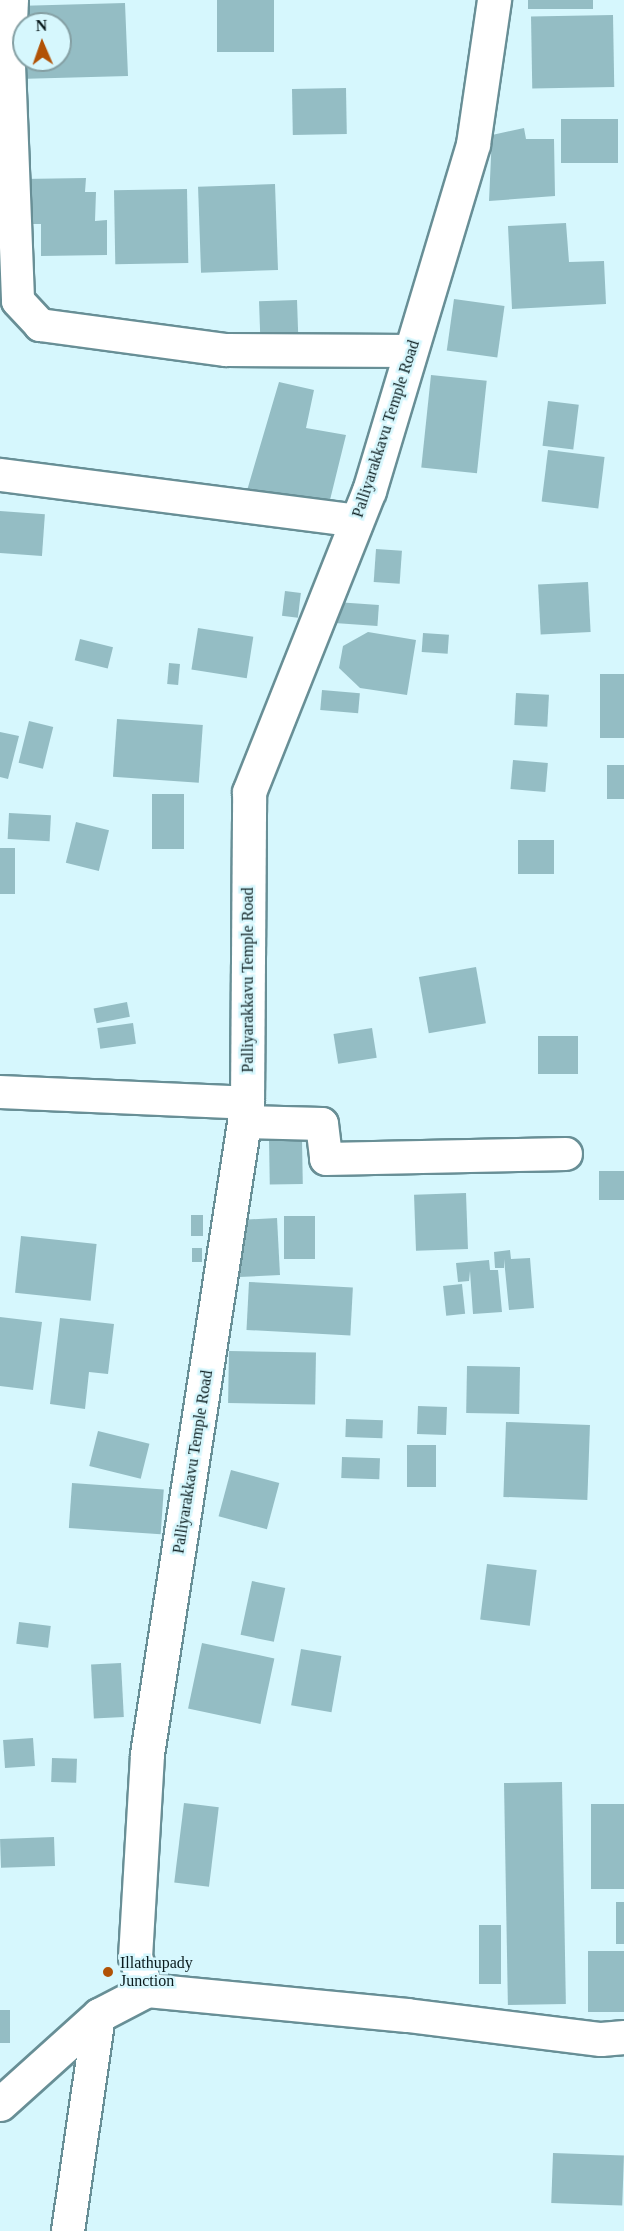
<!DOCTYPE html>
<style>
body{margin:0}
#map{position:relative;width:624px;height:2231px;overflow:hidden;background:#d6f7fd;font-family:"Times New Roman",serif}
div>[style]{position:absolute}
.building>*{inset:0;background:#94bdc4;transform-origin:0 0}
.roads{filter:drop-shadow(2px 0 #688f96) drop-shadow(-2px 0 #688f96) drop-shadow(0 2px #688f96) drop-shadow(0 -2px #688f96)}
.minor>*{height:32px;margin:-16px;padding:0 16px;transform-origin:16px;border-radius:16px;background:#fff}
.tertiary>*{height:33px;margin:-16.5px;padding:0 16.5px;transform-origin:16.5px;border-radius:16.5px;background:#fff}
.secondary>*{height:33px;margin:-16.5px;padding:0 16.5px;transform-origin:16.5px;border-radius:16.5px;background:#fff}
.dots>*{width:16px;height:16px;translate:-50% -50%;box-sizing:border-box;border:3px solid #d6f7fd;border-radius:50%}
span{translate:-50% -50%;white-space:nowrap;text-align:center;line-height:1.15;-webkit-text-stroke:5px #d6f7fd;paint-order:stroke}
.street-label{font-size:16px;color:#091a1c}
.poi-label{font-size:16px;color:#091a1c}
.left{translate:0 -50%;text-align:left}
.north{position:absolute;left:12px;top:12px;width:60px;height:60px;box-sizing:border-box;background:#d6f7fd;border:2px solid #849fa3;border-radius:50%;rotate:358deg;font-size:16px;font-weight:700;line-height:24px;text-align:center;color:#091a1c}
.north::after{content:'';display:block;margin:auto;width:21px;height:27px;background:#b15206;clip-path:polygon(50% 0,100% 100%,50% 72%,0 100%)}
</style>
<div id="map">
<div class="building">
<i style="left:217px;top:0;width:57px;height:52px"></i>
<i style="left:528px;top:0;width:65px;height:9px"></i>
<i style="clip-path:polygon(evenodd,125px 3px,128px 76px,18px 79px,16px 6px,125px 3px,24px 24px,60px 24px,60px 60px,24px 60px,24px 24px)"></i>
<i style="left:613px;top:15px;width:72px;height:82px;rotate:89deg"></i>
<i style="left:346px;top:88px;width:46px;height:54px;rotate:89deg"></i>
<i style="left:561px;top:119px;width:57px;height:44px"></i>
<i style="clip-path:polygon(524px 128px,526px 139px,554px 139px,555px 196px,489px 201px,492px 135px)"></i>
<i style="clip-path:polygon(86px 178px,85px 192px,96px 192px,95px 221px,107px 220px,107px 255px,41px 256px,41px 224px,23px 224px,22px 179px)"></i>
<i style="left:275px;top:184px;width:86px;height:77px;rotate:88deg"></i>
<i style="left:187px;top:189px;width:74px;height:73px;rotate:89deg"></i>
<i style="clip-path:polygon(566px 223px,569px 262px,604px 261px,606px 304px,512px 309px,508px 226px)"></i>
<i style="left:454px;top:299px;width:51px;height:52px;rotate:8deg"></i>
<i style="left:297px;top:300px;width:36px;height:38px;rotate:88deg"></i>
<i style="left:431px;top:375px;width:56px;height:93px;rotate:6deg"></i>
<i style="clip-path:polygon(279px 382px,314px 390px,306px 428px,346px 435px,329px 504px,246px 494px)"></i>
<i style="left:548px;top:401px;width:31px;height:45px;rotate:7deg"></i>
<i style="left:548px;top:450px;width:57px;height:52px;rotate:7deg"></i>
<i style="left:0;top:511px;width:45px;height:42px;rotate:4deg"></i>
<i style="left:376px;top:549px;width:26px;height:33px;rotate:4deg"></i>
<i style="left:588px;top:582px;width:50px;height:50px;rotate:87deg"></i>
<i style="left:285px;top:591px;width:16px;height:25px;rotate:7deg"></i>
<i style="left:336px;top:602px;width:43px;height:21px;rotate:4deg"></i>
<i style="left:198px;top:628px;width:56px;height:42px;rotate:9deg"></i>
<i style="clip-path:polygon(368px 632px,416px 640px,407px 695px,360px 688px,339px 668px,343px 646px)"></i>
<i style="left:423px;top:633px;width:26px;height:19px;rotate:4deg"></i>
<i style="left:80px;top:639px;width:34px;height:22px;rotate:14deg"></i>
<i style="left:169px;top:663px;width:11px;height:21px;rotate:5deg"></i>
<i style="left:600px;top:674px;width:24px;height:64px"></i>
<i style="left:322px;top:690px;width:38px;height:20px;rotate:5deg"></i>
<i style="left:516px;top:693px;width:33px;height:32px;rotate:3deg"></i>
<i style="left:117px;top:719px;width:86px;height:58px;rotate:4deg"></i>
<i style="left:29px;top:721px;width:25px;height:43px;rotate:14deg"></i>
<i style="clip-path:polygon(0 732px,19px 736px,8px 779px,0 777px)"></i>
<i style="left:513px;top:760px;width:35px;height:29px;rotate:5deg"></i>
<i style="left:607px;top:765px;width:17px;height:34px"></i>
<i style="left:152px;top:794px;width:32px;height:55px"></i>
<i style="left:9px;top:813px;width:42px;height:26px;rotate:3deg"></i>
<i style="left:76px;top:822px;width:34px;height:42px;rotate:14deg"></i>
<i style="left:518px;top:840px;width:36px;height:34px"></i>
<i style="left:0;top:848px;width:15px;height:46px"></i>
<i style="left:476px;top:967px;width:57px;height:58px;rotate:80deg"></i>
<i style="left:127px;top:1002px;width:15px;height:34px;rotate:79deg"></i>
<i style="left:133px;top:1023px;width:21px;height:36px;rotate:82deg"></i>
<i style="left:372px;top:1028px;width:30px;height:39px;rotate:81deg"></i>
<i style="left:538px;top:1036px;width:40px;height:38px"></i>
<i style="left:302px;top:1139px;width:45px;height:33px;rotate:89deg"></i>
<i style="left:599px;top:1171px;width:25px;height:29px"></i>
<i style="left:466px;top:1193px;width:56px;height:52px;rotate:88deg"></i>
<i style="left:191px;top:1215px;width:12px;height:21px"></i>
<i style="left:284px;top:1216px;width:31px;height:43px"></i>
<i style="left:277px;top:1218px;width:57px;height:41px;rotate:87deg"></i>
<i style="left:21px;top:1236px;width:76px;height:57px;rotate:6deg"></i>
<i style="left:192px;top:1248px;width:10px;height:14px"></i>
<i style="clip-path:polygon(510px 1250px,511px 1259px,530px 1258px,534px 1308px,509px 1310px,504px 1259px,504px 1268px,495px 1268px,494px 1252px)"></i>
<i style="clip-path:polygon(489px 1260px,490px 1270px,498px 1270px,502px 1312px,473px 1314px,470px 1271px,469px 1281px,458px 1282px,456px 1263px)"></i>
<i style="left:249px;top:1282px;width:104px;height:48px;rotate:3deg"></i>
<i style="left:462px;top:1284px;width:30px;height:19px;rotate:84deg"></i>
<i style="clip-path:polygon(0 1317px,42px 1322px,33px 1390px,0 1386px)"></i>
<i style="clip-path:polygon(60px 1318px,114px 1324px,108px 1374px,89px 1372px,85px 1409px,50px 1404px)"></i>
<i style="left:229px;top:1351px;width:87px;height:52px;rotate:1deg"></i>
<i style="left:467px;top:1366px;width:53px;height:47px;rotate:1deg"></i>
<i style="left:418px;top:1406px;width:29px;height:28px;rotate:2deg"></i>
<i style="left:346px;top:1419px;width:37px;height:18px;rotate:2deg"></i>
<i style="left:506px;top:1422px;width:84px;height:75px;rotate:2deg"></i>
<i style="left:98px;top:1431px;width:53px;height:36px;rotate:14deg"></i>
<i style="left:407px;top:1445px;width:29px;height:42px"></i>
<i style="left:342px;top:1457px;width:38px;height:21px;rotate:2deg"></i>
<i style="left:231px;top:1470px;width:50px;height:48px;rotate:15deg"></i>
<i style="left:72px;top:1483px;width:92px;height:45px;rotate:4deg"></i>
<i style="left:487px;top:1564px;width:50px;height:56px;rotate:7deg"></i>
<i style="left:252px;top:1581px;width:34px;height:55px;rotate:12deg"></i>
<i style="left:19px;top:1622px;width:32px;height:22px;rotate:7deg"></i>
<i style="left:202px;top:1643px;width:74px;height:67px;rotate:12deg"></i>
<i style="left:301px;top:1649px;width:41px;height:57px;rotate:10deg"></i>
<i style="left:121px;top:1663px;width:54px;height:30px;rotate:87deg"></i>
<i style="left:33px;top:1738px;width:28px;height:30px;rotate:86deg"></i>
<i style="left:52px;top:1758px;width:25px;height:24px;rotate:2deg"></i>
<i style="left:562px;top:1782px;width:222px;height:58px;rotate:89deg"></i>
<i style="left:184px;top:1803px;width:35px;height:80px;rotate:7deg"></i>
<i style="left:591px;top:1804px;width:33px;height:85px"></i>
<i style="left:54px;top:1837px;width:29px;height:54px;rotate:88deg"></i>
<i style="left:616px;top:1902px;width:8px;height:42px"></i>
<i style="left:479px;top:1925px;width:22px;height:59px"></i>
<i style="left:588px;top:1951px;width:36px;height:61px"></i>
<i style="left:0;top:2010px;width:10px;height:33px"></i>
<i style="left:553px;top:2153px;width:71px;height:50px;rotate:2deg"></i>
</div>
<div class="roads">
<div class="minor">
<i style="left:12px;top:0;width:65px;rotate:92.6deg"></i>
<i style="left:9px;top:65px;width:236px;rotate:87.8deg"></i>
<i style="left:18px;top:301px;width:33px;rotate:47deg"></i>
<i style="left:40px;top:325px;width:188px;rotate:7.7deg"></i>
<i style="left:226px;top:350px;width:185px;rotate:0.3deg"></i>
<i style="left:0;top:475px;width:360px;rotate:7.3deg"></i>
<i style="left:0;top:1092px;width:247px;rotate:2.5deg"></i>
<i style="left:245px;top:1122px;width:77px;rotate:1.5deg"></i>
<i style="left:322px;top:1124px;width:35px;rotate:83deg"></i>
<i style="left:326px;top:1159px;width:240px;rotate:-1.2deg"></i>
<i style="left:68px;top:2231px;width:218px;rotate:-81.8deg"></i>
</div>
<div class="tertiary">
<i style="left:147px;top:1990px;width:35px;rotate:-110deg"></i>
<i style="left:135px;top:1957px;width:203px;rotate:-86.6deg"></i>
<i style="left:147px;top:1754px;width:659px;rotate:-81.27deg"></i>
<i style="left:247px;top:1103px;width:311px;rotate:-89.6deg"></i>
<i style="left:249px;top:792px;width:324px;rotate:-68.3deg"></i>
<i style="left:369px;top:491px;width:362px;rotate:-73.3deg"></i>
<i style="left:473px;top:144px;width:146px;rotate:-81.7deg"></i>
</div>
<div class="secondary">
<i style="left:0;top:2104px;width:133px;rotate:-42deg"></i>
<i style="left:99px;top:2015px;width:54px;rotate:-27.5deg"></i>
<i style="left:147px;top:1990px;width:261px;rotate:5.5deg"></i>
<i style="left:407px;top:2015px;width:195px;rotate:7.1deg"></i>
<i style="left:601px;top:2039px;width:23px;rotate:-5deg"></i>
</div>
</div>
<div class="dots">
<i style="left:108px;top:1972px;background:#b15206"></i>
</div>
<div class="street-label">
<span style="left:386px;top:429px;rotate:-72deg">Palliyarakkavu Temple Road</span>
<span style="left:248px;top:980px;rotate:-90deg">Palliyarakkavu Temple Road</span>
<span style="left:193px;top:1462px;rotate:-81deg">Palliyarakkavu Temple Road</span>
</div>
<div class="poi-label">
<span class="left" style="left:120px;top:1972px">Illathupady<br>Junction</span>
</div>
<div class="north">N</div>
</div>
